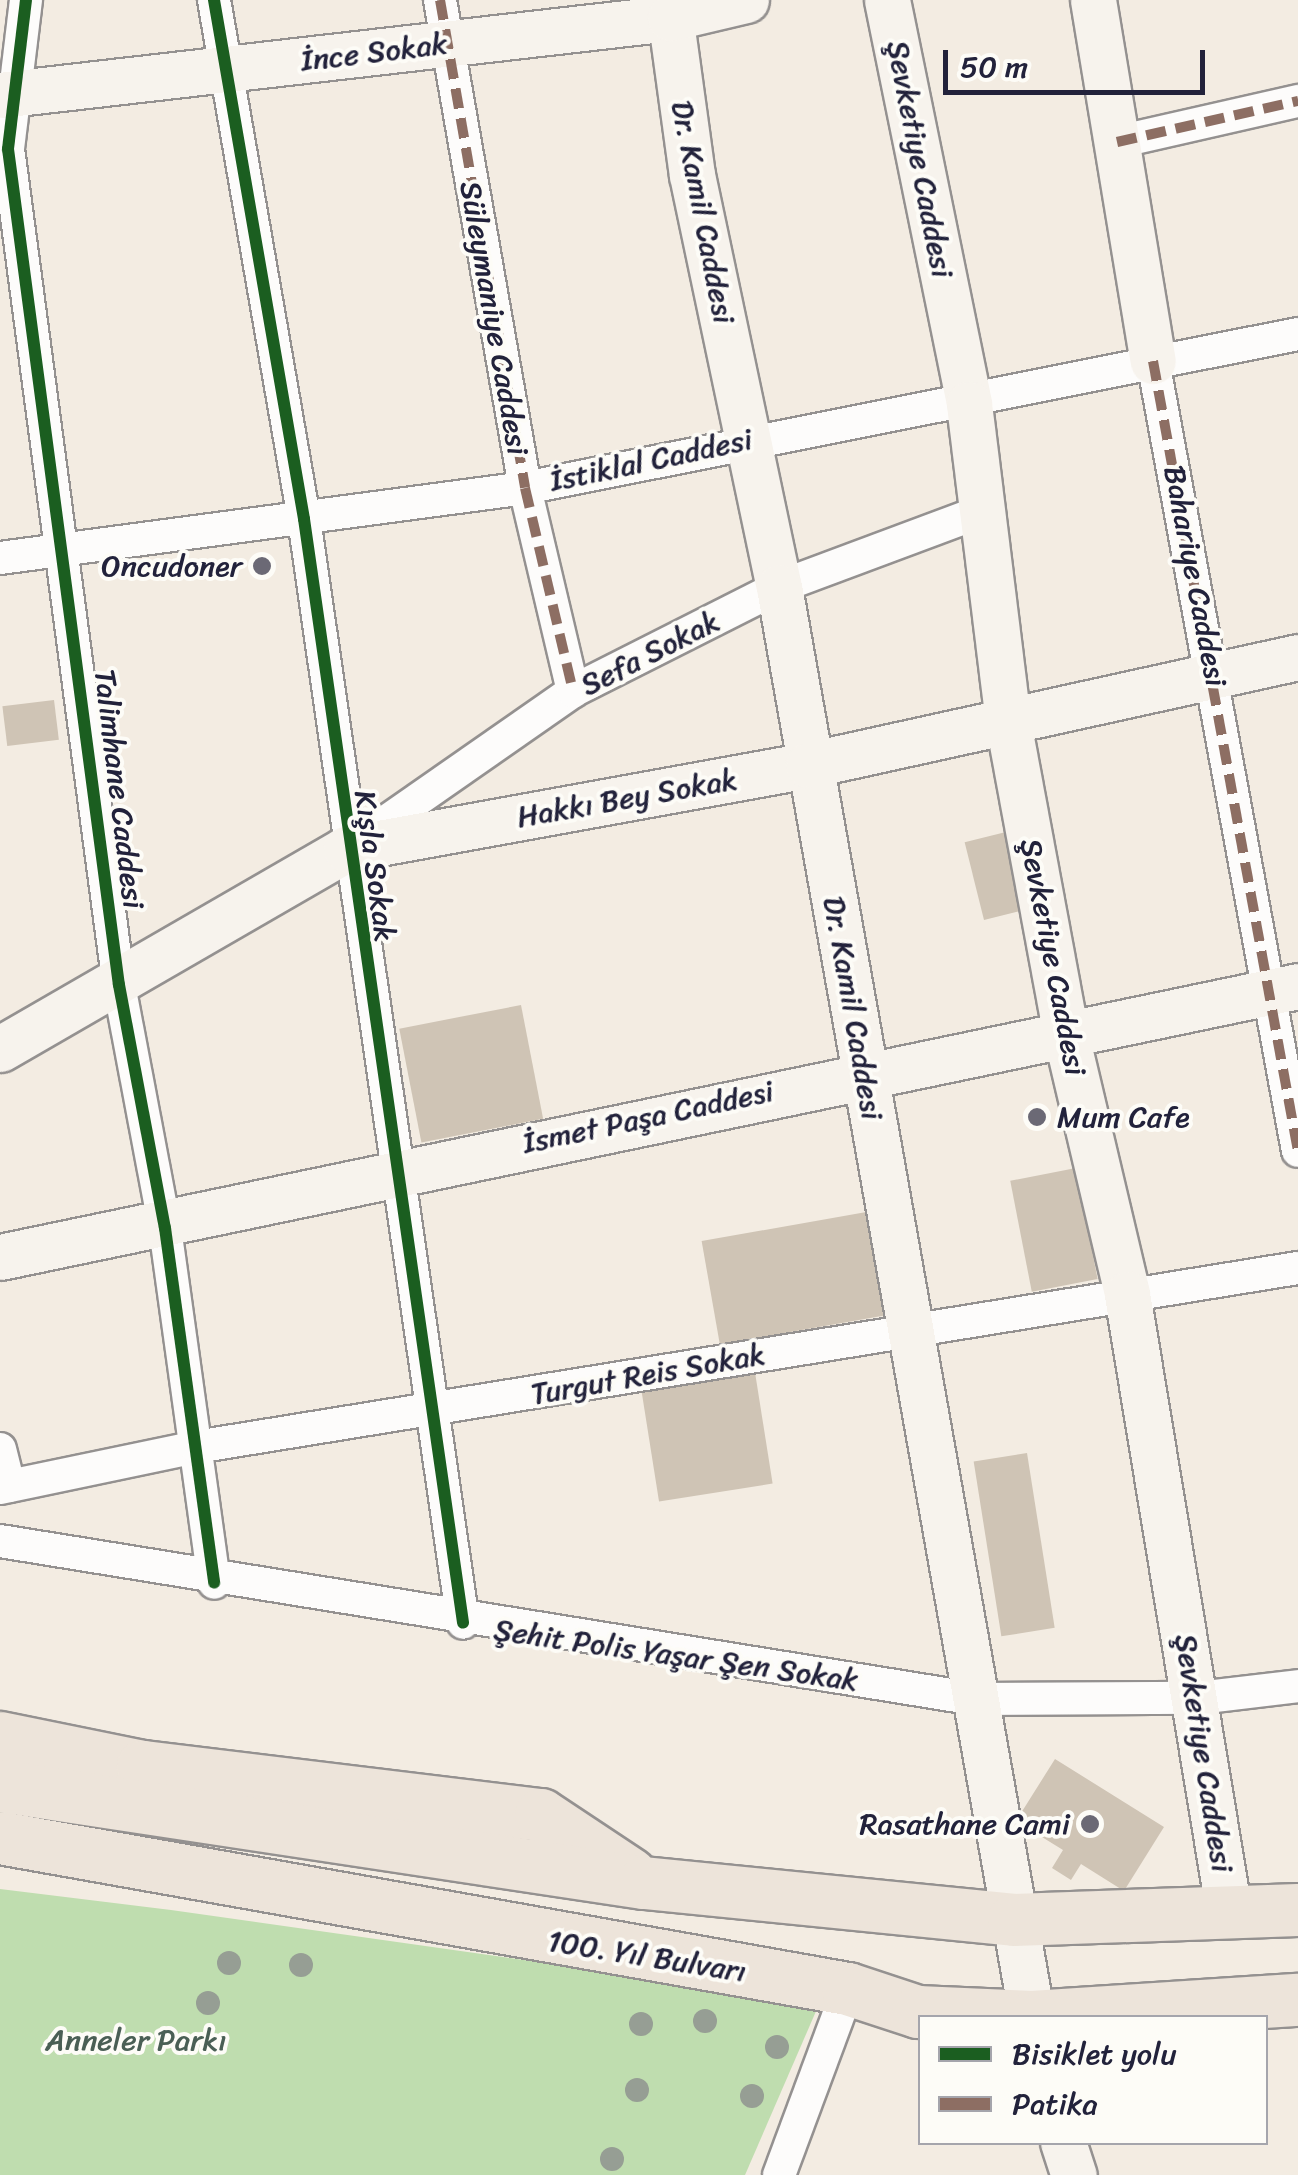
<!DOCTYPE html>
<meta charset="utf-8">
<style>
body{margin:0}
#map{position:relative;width:1298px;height:2175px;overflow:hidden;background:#f3ece2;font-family:Sriracha,sans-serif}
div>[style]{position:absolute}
.green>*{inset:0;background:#bfddaf}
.building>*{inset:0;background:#cfc4b5;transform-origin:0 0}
.roads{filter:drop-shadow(2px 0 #949190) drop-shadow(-2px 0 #949190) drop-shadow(0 2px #949190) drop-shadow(0 -2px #949190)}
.street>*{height:32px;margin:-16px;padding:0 16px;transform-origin:16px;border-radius:16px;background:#fdfcfb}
.secondary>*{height:45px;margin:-22.5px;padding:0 22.5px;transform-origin:22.5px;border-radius:22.5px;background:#f7f3ed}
.primary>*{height:52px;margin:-26px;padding:0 26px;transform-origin:26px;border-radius:26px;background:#ede4da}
.quiet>*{height:10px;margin-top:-5px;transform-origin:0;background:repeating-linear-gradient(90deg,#8d6e63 0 20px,transparent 0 30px)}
.cycleway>*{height:12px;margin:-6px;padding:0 6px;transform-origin:6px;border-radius:6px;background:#1b5e20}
.trees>*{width:24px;height:24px;margin:-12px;border-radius:50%;background:#969e94}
.dots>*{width:28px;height:28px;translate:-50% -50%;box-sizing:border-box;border:5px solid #fdfcf7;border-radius:50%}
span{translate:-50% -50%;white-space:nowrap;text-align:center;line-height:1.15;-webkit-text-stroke:8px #fdfcf7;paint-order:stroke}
.street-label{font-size:30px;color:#22223b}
.poi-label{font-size:30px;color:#22223b}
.right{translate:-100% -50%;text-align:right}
.left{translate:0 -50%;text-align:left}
.park-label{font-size:30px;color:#4a5f55}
.legend{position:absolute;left:918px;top:2015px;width:350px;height:130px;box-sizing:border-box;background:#fdfcf7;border:2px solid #a5a5ac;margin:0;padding:12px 18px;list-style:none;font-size:30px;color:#22223b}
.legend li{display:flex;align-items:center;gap:20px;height:50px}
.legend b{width:50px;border:2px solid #a5a5ac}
.scale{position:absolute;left:943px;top:50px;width:262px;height:45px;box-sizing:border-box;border:5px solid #22223b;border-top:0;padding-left:12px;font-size:30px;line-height:35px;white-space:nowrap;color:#22223b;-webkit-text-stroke:8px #fdfcf7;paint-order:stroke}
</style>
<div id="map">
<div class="green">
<i style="clip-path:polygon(0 1889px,171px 1910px,820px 2002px,745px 2175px,0 2175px)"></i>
</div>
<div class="building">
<i style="left:54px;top:700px;width:40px;height:52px;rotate:83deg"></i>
<i style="left:1018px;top:829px;width:80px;height:55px;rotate:76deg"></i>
<i style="left:521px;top:1005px;width:116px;height:124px;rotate:79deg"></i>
<i style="left:1076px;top:1168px;width:113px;height:67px;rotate:79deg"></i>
<i style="left:872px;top:1211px;width:105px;height:173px;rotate:80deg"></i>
<i style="left:754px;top:1366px;width:119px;height:115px;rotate:81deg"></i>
<i style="left:1027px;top:1453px;width:177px;height:54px;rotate:81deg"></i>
<i style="clip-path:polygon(1055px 1759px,1164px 1827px,1124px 1891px,1081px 1864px,1071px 1880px,1052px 1868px,1063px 1850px,1016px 1821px)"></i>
</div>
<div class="roads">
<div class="street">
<i style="left:26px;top:0;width:150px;rotate:96.9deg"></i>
<i style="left:8px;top:149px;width:843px;rotate:82.44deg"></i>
<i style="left:119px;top:985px;width:247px;rotate:79.3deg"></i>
<i style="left:165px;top:1228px;width:358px;rotate:82.1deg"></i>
<i style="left:214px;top:0;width:527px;rotate:80.16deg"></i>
<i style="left:304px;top:519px;width:1115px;rotate:81.8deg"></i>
<i style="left:440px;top:0;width:495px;rotate:80.1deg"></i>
<i style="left:525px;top:488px;width:209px;rotate:76.7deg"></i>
<i style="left:1117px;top:142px;width:186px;rotate:-12.8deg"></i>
<i style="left:1153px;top:361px;width:803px;rotate:79.6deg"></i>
<i style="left:0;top:558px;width:530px;rotate:-7.59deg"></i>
<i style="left:525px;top:488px;width:788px;rotate:-11.27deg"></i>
<i style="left:354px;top:844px;width:267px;rotate:-34.9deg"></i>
<i style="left:573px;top:691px;width:231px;rotate:-26.8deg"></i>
<i style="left:779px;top:587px;width:217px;rotate:-20.5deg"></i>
<i style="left:0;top:1449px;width:38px;rotate:76deg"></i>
<i style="left:0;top:1488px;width:200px;rotate:-11.8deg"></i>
<i style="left:196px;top:1447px;width:1116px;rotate:-9.23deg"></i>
<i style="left:0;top:1541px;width:989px;rotate:9.2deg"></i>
<i style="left:976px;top:1699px;width:222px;rotate:-0.3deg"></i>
<i style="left:1198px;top:1698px;width:101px;rotate:-6.8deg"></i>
<i style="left:779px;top:2175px;width:198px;rotate:-69.6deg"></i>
</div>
<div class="secondary">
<i style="left:668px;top:0;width:177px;rotate:82.2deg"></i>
<i style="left:692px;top:175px;width:421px;rotate:78.1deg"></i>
<i style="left:779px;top:587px;width:1453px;rotate:79.97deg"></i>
<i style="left:887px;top:0;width:412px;rotate:78.5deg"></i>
<i style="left:969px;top:404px;width:320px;rotate:83deg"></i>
<i style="left:1008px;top:722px;width:314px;rotate:79.5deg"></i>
<i style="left:1065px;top:1031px;width:270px;rotate:76.7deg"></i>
<i style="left:1127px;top:1294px;width:627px;rotate:80.64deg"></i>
<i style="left:1093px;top:0;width:366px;rotate:80.6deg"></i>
<i style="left:0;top:95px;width:674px;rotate:-6.56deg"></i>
<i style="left:670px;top:18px;width:78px;rotate:-13.3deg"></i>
<i style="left:0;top:1049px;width:400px;rotate:-30deg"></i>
<i style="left:346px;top:849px;width:470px;rotate:-10.3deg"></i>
<i style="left:808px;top:765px;width:502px;rotate:-12.43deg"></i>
<i style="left:0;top:1257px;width:1326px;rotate:-11.79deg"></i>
<i style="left:1063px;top:2142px;width:35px;rotate:72deg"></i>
</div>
<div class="primary">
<i style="left:0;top:1738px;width:146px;rotate:11.5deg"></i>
<i style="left:143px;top:1767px;width:401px;rotate:6.9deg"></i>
<i style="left:541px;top:1815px;width:107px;rotate:33.5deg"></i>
<i style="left:0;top:1786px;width:651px;rotate:8.57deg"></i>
<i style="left:644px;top:1883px;width:372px;rotate:5.7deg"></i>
<i style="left:1014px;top:1920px;width:284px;rotate:-2deg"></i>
<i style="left:0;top:1838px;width:861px;rotate:10.1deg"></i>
<i style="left:848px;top:1989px;width:74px;rotate:18.2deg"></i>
<i style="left:918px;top:2012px;width:114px;rotate:2.5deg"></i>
<i style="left:1032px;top:2017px;width:267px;rotate:-3.7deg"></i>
</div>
</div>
<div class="quiet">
<i style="left:440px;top:0;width:495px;rotate:80.1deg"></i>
<i style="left:525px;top:488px;width:209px;rotate:76.7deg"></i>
<i style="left:1117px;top:142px;width:186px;rotate:-12.8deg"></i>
<i style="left:1153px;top:361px;width:803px;rotate:79.6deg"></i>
</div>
<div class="cycleway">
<i style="left:26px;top:0;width:150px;rotate:96.9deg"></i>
<i style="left:8px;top:149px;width:843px;rotate:82.44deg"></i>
<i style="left:119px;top:985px;width:247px;rotate:79.3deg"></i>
<i style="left:165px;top:1228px;width:358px;rotate:82.1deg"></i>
<i style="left:214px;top:0;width:527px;rotate:80.16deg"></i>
<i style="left:304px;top:519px;width:1115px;rotate:81.8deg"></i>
</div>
<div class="trees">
<i style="left:229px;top:1963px"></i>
<i style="left:301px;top:1965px"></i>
<i style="left:208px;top:2003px"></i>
<i style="left:705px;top:2021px"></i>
<i style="left:641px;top:2024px"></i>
<i style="left:777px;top:2047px"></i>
<i style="left:637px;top:2090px"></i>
<i style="left:752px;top:2096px"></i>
<i style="left:612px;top:2159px"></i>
</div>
<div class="dots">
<i style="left:262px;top:566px;background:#6b6975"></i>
<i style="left:1037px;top:1117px;background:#6b6975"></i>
<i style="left:1090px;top:1824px;background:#6b6975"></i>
</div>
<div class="street-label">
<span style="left:374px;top:52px;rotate:-7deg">İnce Sokak</span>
<span style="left:920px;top:159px;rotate:79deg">Şevketiye Caddesi</span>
<span style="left:703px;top:212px;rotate:79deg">Dr. Kamil Caddesi</span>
<span style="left:494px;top:318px;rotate:80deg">Süleymaniye Caddesi</span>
<span style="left:651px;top:460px;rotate:-12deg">İstiklal Caddesi</span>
<span style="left:1195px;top:576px;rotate:79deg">Bahariye Caddesi</span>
<span style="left:650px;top:653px;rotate:-27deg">Sefa Sokak</span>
<span style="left:119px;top:789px;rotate:83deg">Talimhane Caddesi</span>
<span style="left:627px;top:798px;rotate:-10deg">Hakkı Bey Sokak</span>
<span style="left:375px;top:866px;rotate:82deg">Kışla Sokak</span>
<span style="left:1053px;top:957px;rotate:79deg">Şevketiye Caddesi</span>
<span style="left:853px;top:1008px;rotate:80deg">Dr. Kamil Caddesi</span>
<span style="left:648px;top:1117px;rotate:-12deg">İsmet Paşa Caddesi</span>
<span style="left:648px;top:1374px;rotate:-10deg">Turgut Reis Sokak</span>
<span style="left:676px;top:1655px;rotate:8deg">Şehit Polis Yaşar Şen Sokak</span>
<span style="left:1204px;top:1753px;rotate:81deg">Şevketiye Caddesi</span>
<span style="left:647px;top:1956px;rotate:9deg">100. Yıl Bulvarı</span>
</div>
<div class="poi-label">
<span class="right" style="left:242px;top:566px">Oncudoner</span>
<span class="left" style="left:1057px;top:1117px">Mum Cafe</span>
<span class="right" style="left:1070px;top:1824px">Rasathane Cami</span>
</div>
<div class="park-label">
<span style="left:136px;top:2040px">Anneler Parkı</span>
</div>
<ul class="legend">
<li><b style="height:12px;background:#1b5e20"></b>Bisiklet yolu</li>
<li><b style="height:12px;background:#8d6e63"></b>Patika</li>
</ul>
<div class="scale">50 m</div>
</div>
